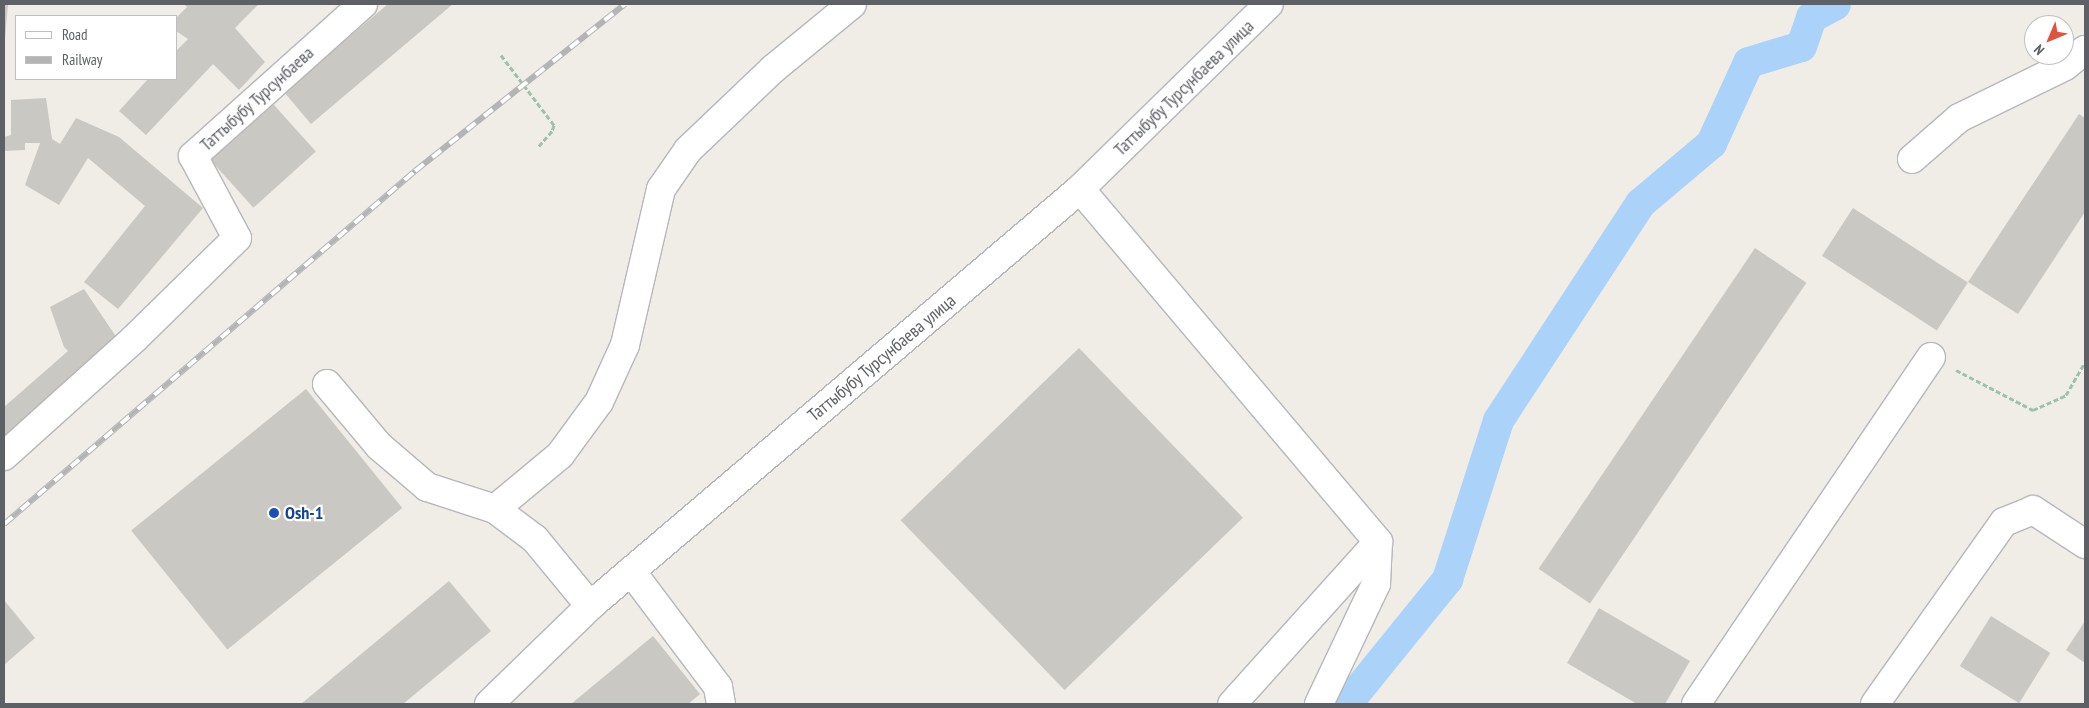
<!DOCTYPE html>
<meta charset="utf-8">
<style>
body{margin:0}
#map{position:relative;width:2089px;height:708px;overflow:hidden;background:#efede6;font-family:"PT Sans Narrow",sans-serif}
div>[style]{position:absolute}
.canal>*{height:31px;margin:-15.5px;padding:0 15.5px;transform-origin:15.5px;border-radius:15.5px;background:#abd2f9}
.building>*{inset:0;background:#cac8c2;transform-origin:0 0}
.path>*{height:3px;margin-top:-1.5px;transform-origin:0;background:repeating-linear-gradient(90deg,#9cc2aa 0 5px,transparent 0 7.5px)}
.roads{filter:drop-shadow(1px 0 #b6b7bb) drop-shadow(-1px 0 #b6b7bb) drop-shadow(0 1px #b6b7bb) drop-shadow(0 -1px #b6b7bb)}
.minor>*{height:28px;margin:-14px;padding:0 14px;transform-origin:14px;border-radius:14px;background:#fff}
.rail>*{height:5.5px;margin-top:-2.75px;transform-origin:0;background:repeating-linear-gradient(90deg,#fff 0 11px,#b4b4b5 0 22px);box-sizing:border-box;border-block:1px solid #b4b4b5}
.dots>*{width:14px;height:14px;translate:-50% -50%;box-sizing:border-box;border:2px solid #fff;border-radius:50%}
span{translate:-50% -50%;white-space:nowrap;text-align:center;line-height:1.15;-webkit-text-stroke:4.5px #fff;paint-order:stroke}
.street-label{font-size:18px;color:#5d6065}
.transit-label{font-size:18px;color:#164399;font-weight:700}
.left{translate:0 -50%;text-align:left}
.frame{position:absolute;inset:0;border:5px solid #5d6065;pointer-events:none}
.legend{position:absolute;left:15px;top:15px;width:162px;height:65px;box-sizing:border-box;background:#fff;border:1px solid #bebfc1;margin:0;padding:6px 9px;list-style:none;font-size:15px;color:#5d6065}
.legend li{display:flex;align-items:center;gap:10px;height:25px}
.legend b{width:25px;border:1px solid #bebfc1}
.north{position:absolute;left:2024px;top:15px;width:50px;height:50px;box-sizing:border-box;background:#fff;border:1px solid #bebfc1;border-radius:50%;rotate:225deg;font-size:14px;font-weight:700;line-height:20px;text-align:center;color:#5d6065}
.north::after{content:'';display:block;margin:auto;width:18px;height:22px;background:#de543d;clip-path:polygon(50% 0,100% 100%,50% 72%,0 100%)}
</style>
<div id="map">
<div class="canal">
<i style="left:1350px;top:704px;width:11px;rotate:-68deg"></i>
<i style="left:1354px;top:694px;width:148px;rotate:-51deg"></i>
<i style="left:1447px;top:579px;width:167px;rotate:-72.2deg"></i>
<i style="left:1498px;top:420px;width:259px;rotate:-56.8deg"></i>
<i style="left:1640px;top:203px;width:93px;rotate:-40.2deg"></i>
<i style="left:1711px;top:143px;width:89px;rotate:-65.4deg"></i>
<i style="left:1748px;top:62px;width:55px;rotate:-16.8deg"></i>
<i style="left:1801px;top:46px;width:31px;rotate:-71deg"></i>
<i style="left:1811px;top:17px;width:27px;rotate:-28deg"></i>
</div>
<div class="building">
<i style="clip-path:polygon(4px 4px,8px 4px,5px 39px,4px 39px)"></i>
<i style="clip-path:polygon(184px 4px,259px 4px,235px 28px,265px 62px,239px 90px,213px 64px,146px 135px,119px 111px,148px 79px,176px 79px,176px 51px,188px 39px,176px 31px,176px 18px,187px 7px)"></i>
<i style="clip-path:polygon(388px 4px,453px 4px,311px 124px,284px 92px)"></i>
<i style="left:265px;top:95px;width:76px;height:84px;rotate:48deg"></i>
<i style="clip-path:polygon(46px 98px,52px 139px,60px 144px,76px 118px,119px 137px,203px 208px,118px 309px,84px 282px,145px 206px,88px 158px,59px 205px,25px 185px,40px 143px,25px 143px,25px 150px,4px 151px,4px 137px,11px 135px,11px 100px)"></i>
<i style="clip-path:polygon(2079px 114px,2085px 118px,2085px 212px,2018px 314px,1968px 282px)"></i>
<i style="left:1853px;top:208px;width:137px;height:57px;rotate:33deg"></i>
<i style="left:1755px;top:248px;width:62px;height:387px;rotate:34deg"></i>
<i style="clip-path:polygon(84px 289px,121px 344px,4px 441px,4px 407px,68px 351px,64px 347px,50px 307px)"></i>
<i style="left:1079px;top:348px;width:236px;height:248px;rotate:46deg"></i>
<i style="left:306px;top:389px;width:153px;height:225px;rotate:51deg"></i>
<i style="clip-path:polygon(449px 581px,491px 631px,403px 704px,301px 704px)"></i>
<i style="clip-path:polygon(4px 600px,35px 638px,4px 665px)"></i>
<i style="clip-path:polygon(1599px 608px,1690px 661px,1665px 704px,1637px 704px,1567px 663px)"></i>
<i style="left:1991px;top:616px;width:70px;height:59px;rotate:32deg"></i>
<i style="clip-path:polygon(2085px 621px,2085px 663px,2066px 650px)"></i>
<i style="clip-path:polygon(653px 636px,700px 694px,688px 704px,571px 704px)"></i>
</div>
<div class="path">
<i style="left:501px;top:55px;width:88px;rotate:52.9deg"></i>
<i style="left:554px;top:125px;width:6px;rotate:108deg"></i>
<i style="left:552px;top:131px;width:21px;rotate:131deg"></i>
<i style="left:1956px;top:370px;width:87px;rotate:27.5deg"></i>
<i style="left:2033px;top:410px;width:36px;rotate:-24deg"></i>
<i style="left:2066px;top:395px;width:38px;rotate:-60deg"></i>
</div>
<div class="roads">
<div class="minor">
<i style="left:1912px;top:159px;width:62px;rotate:-41.1deg"></i>
<i style="left:1959px;top:118px;width:118px;rotate:-26.1deg"></i>
<i style="left:2065px;top:66px;width:26px;rotate:-39deg"></i>
<i style="left:1080px;top:189px;width:462px;rotate:49.8deg"></i>
<i style="left:1378px;top:542px;width:218px;rotate:132deg"></i>
<i style="left:327px;top:384px;width:81px;rotate:50deg"></i>
<i style="left:379px;top:446px;width:63px;rotate:40.5deg"></i>
<i style="left:427px;top:487px;width:71px;rotate:17.9deg"></i>
<i style="left:495px;top:509px;width:50px;rotate:36.9deg"></i>
<i style="left:535px;top:539px;width:87px;rotate:50.6deg"></i>
<i style="left:4px;top:456px;width:175px;rotate:-42deg"></i>
<i style="left:134px;top:339px;width:144px;rotate:-44.4deg"></i>
<i style="left:237px;top:238px;width:93px;rotate:-118.2deg"></i>
<i style="left:193px;top:156px;width:228px;rotate:-41.8deg"></i>
<i style="left:495px;top:509px;width:85px;rotate:-39.7deg"></i>
<i style="left:560px;top:455px;width:66px;rotate:-53.7deg"></i>
<i style="left:599px;top:402px;width:63px;rotate:-65.5deg"></i>
<i style="left:625px;top:345px;width:160px;rotate:-77deg"></i>
<i style="left:661px;top:189px;width:47px;rotate:-55.3deg"></i>
<i style="left:688px;top:150px;width:117px;rotate:-43.6deg"></i>
<i style="left:773px;top:69px;width:102px;rotate:-39.4deg"></i>
<i style="left:631px;top:571px;width:145px;rotate:53.1deg"></i>
<i style="left:718px;top:687px;width:17px;rotate:80deg"></i>
<i style="left:489px;top:704px;width:141px;rotate:-44.1deg"></i>
<i style="left:590px;top:606px;width:643px;rotate:-40.4deg"></i>
<i style="left:1080px;top:189px;width:264px;rotate:-44.4deg"></i>
<i style="left:1319px;top:704px;width:133px;rotate:-64.6deg"></i>
<i style="left:1376px;top:584px;width:42px;rotate:-87.3deg"></i>
<i style="left:1696px;top:704px;width:419px;rotate:-55.9deg"></i>
<i style="left:1875px;top:704px;width:223px;rotate:-54.7deg"></i>
<i style="left:2004px;top:522px;width:31px;rotate:-22deg"></i>
<i style="left:2033px;top:510px;width:62px;rotate:33.2deg"></i>
</div>
</div>
<div class="rail">
<i style="left:4px;top:524px;width:542px;rotate:-40.66deg"></i>
<i style="left:415px;top:171px;width:268px;rotate:-38.5deg"></i>
</div>
<div class="dots">
<i style="left:274px;top:513px;background:#1a4fb4"></i>
</div>
<div class="street-label">
<span style="left:1184px;top:88px;rotate:-44deg">Таттыбубу Турсунбаева улица</span>
<span style="left:257px;top:99px;rotate:-42deg">Таттыбубу Турсунбаева</span>
<span style="left:882px;top:358px;rotate:-40deg">Таттыбубу Турсунбаева улица</span>
</div>
<div class="transit-label">
<span class="left" style="left:285px;top:513px">Osh-1</span>
</div>
<div class="frame"></div>
<ul class="legend">
<li><b style="height:6px;background:#fff"></b>Road</li>
<li><b style="height:6px;background:#b4b4b5"></b>Railway</li>
</ul>
<div class="north">N</div>
</div>
